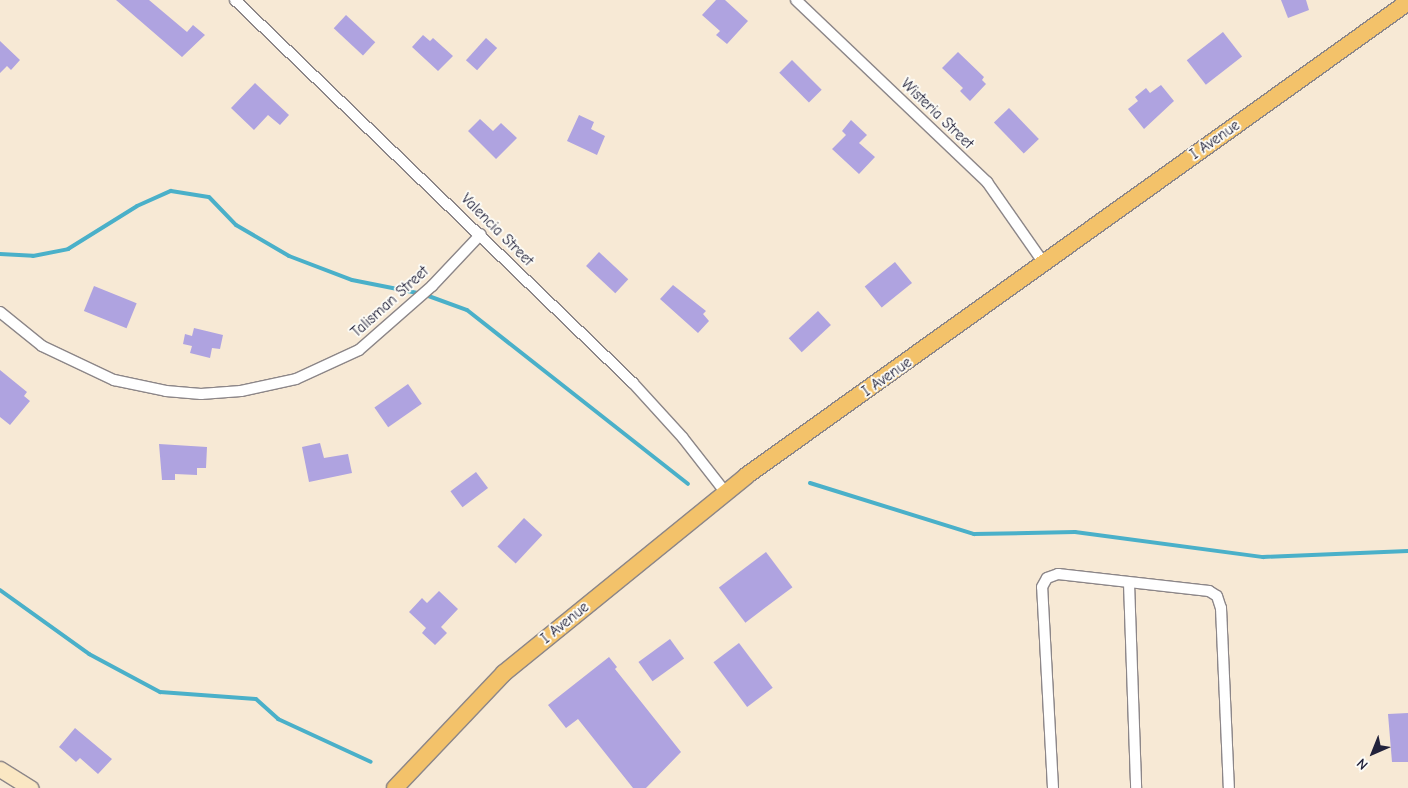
<!DOCTYPE html>
<style>
body{margin:0}
#map{position:relative;width:1408px;height:788px;overflow:hidden;background:#f7e9d5;font-family:"Comic Neue",sans-serif}
div>[style]{position:absolute}
.stream>*{height:4px;margin:-2px;padding:0 2px;transform-origin:2px;border-radius:2px;background:#4ab0c9}
.building>*{inset:0;background:#afa3e0;transform-origin:0 0}
.roads{filter:drop-shadow(1px 0 #8c8688) drop-shadow(-1px 0 #8c8688) drop-shadow(0 1px #8c8688) drop-shadow(0 -1px #8c8688)}
.street>*{height:10px;margin:-5px;padding:0 5px;transform-origin:5px;border-radius:5px;background:#fff}
.secondary>*{height:15px;margin:-7.5px;padding:0 7.5px;transform-origin:7.5px;border-radius:7.5px;background:#fae7c3}
.primary>*{height:16px;margin:-8px;padding:0 8px;transform-origin:8px;border-radius:8px;background:#f3c26a}
span{translate:-50% -50%;white-space:nowrap;text-align:center;line-height:1.15;-webkit-text-stroke:4px #fdfcf7;paint-order:stroke}
.street-label{font-size:15px;color:#22223b}
.north{position:absolute;left:1348px;top:728px;width:50px;height:50px;-webkit-text-stroke:4px #fdfcf7;paint-order:stroke;rotate:224deg;font-size:14px;font-weight:700;line-height:20px;text-align:center;color:#22223b}
.north::after{content:'';display:block;margin:auto;width:18px;height:22px;background:#22223b;clip-path:polygon(50% 0,100% 100%,50% 72%,0 100%)}
</style>
<div id="map">
<div class="stream">
<i style="left:0;top:254px;width:33px;rotate:3deg"></i>
<i style="left:33px;top:256px;width:36px;rotate:-11deg"></i>
<i style="left:68px;top:249px;width:81px;rotate:-31.9deg"></i>
<i style="left:137px;top:206px;width:37px;rotate:-24deg"></i>
<i style="left:171px;top:191px;width:38px;rotate:9deg"></i>
<i style="left:209px;top:197px;width:39px;rotate:46deg"></i>
<i style="left:236px;top:225px;width:61px;rotate:30.3deg"></i>
<i style="left:289px;top:256px;width:67px;rotate:20.9deg"></i>
<i style="left:352px;top:280px;width:72px;rotate:11.2deg"></i>
<i style="left:423px;top:294px;width:47px;rotate:20deg"></i>
<i style="left:467px;top:310px;width:281px;rotate:38.2deg"></i>
<i style="left:810px;top:483px;width:172px;rotate:17.3deg"></i>
<i style="left:974px;top:534px;width:101px;rotate:-1.1deg"></i>
<i style="left:1075px;top:532px;width:190px;rotate:7.6deg"></i>
<i style="left:1263px;top:557px;width:145px;rotate:-2.4deg"></i>
<i style="left:0;top:590px;width:110px;rotate:35.7deg"></i>
<i style="left:89px;top:654px;width:81px;rotate:28.2deg"></i>
<i style="left:160px;top:692px;width:96px;rotate:4.2deg"></i>
<i style="left:256px;top:699px;width:30px;rotate:42deg"></i>
<i style="left:278px;top:719px;width:102px;rotate:24.8deg"></i>
</div>
<div class="building">
<i style="clip-path:polygon(116px 0,149px 0,187px 32px,193px 25px,205px 35px,182px 57px)"></i>
<i style="clip-path:polygon(716px 0,725px 0,748px 21px,727px 44px,716px 35px,720px 31px,702px 15px)"></i>
<i style="clip-path:polygon(1281px 0,1306px 0,1309px 10px,1288px 18px)"></i>
<i style="left:346px;top:15px;width:40px;height:18px;rotate:43deg"></i>
<i style="left:1223px;top:32px;width:31px;height:46px;rotate:52deg"></i>
<i style="clip-path:polygon(423px 35px,430px 41px,433px 38px,453px 56px,438px 71px,412px 47px)"></i>
<i style="left:486px;top:38px;width:15px;height:30px;rotate:42deg"></i>
<i style="clip-path:polygon(0 41px,20px 60px,11px 70px,7px 66px,0 73px)"></i>
<i style="clip-path:polygon(958px 52px,984px 77px,982px 80px,986px 84px,970px 101px,960px 91px,963px 88px,942px 68px)"></i>
<i style="left:792px;top:60px;width:42px;height:18px;rotate:45deg"></i>
<i style="clip-path:polygon(255px 83px,289px 115px,280px 125px,268px 115px,254px 130px,231px 108px)"></i>
<i style="clip-path:polygon(1161px 85px,1174px 101px,1144px 129px,1128px 109px,1138px 101px,1135px 97px,1146px 88px,1150px 93px)"></i>
<i style="left:1009px;top:108px;width:43px;height:21px;rotate:46deg"></i>
<i style="clip-path:polygon(579px 115px,594px 122px,591px 129px,605px 136px,597px 155px,567px 141px)"></i>
<i style="clip-path:polygon(480px 119px,493px 131px,501px 123px,517px 138px,496px 159px,468px 131px)"></i>
<i style="clip-path:polygon(851px 120px,867px 135px,859px 143px,875px 157px,859px 174px,832px 149px,846px 135px,842px 131px)"></i>
<i style="left:599px;top:252px;width:40px;height:19px;rotate:43deg"></i>
<i style="left:895px;top:262px;width:27px;height:39px;rotate:51deg"></i>
<i style="clip-path:polygon(673px 285px,706px 311px,703px 314px,709px 321px,698px 333px,660px 299px)"></i>
<i style="left:94px;top:286px;width:46px;height:27px;rotate:22deg"></i>
<i style="left:818px;top:311px;width:19px;height:40px;rotate:47deg"></i>
<i style="clip-path:polygon(194px 328px,223px 335px,220px 349px,212px 348px,210px 358px,190px 353px,192px 346px,183px 344px,185px 334px,192px 336px)"></i>
<i style="clip-path:polygon(0 370px,27px 392px,24px 396px,30px 401px,10px 425px,0 417px)"></i>
<i style="left:408px;top:384px;width:24px;height:41px;rotate:55deg"></i>
<i style="clip-path:polygon(320px 443px,324px 458px,348px 454px,352px 473px,309px 482px,302px 447px)"></i>
<i style="clip-path:polygon(159px 444px,207px 447px,206px 468px,197px 468px,197px 475px,175px 474px,175px 480px,162px 480px)"></i>
<i style="left:476px;top:472px;width:20px;height:32px;rotate:53deg"></i>
<i style="left:524px;top:518px;width:25px;height:39px;rotate:43deg"></i>
<i style="left:766px;top:552px;width:44px;height:59px;rotate:53deg"></i>
<i style="clip-path:polygon(439px 591px,458px 609px,441px 627px,447px 633px,435px 645px,422px 633px,426px 628px,409px 612px,422px 598px,427px 603px)"></i>
<i style="left:670px;top:639px;width:24px;height:39px;rotate:54deg"></i>
<i style="left:739px;top:643px;width:56px;height:32px;rotate:53deg"></i>
<i style="clip-path:polygon(609px 657px,617px 667px,615px 669px,681px 752px,646px 788px,633px 788px,578px 719px,566px 728px,548px 705px)"></i>
<i style="clip-path:polygon(1408px 713px,1408px 762px,1392px 762px,1388px 714px)"></i>
<i style="clip-path:polygon(75px 728px,112px 759px,98px 774px,80px 758px,76px 762px,59px 747px)"></i>
</div>
<div class="roads">
<div class="street">
<i style="left:235px;top:0;width:552px;rotate:43.9deg"></i>
<i style="left:633px;top:383px;width:74px;rotate:47.7deg"></i>
<i style="left:683px;top:438px;width:70px;rotate:52deg"></i>
<i style="left:796px;top:0;width:264px;rotate:43.6deg"></i>
<i style="left:987px;top:182px;width:98px;rotate:55deg"></i>
<i style="left:0;top:312px;width:54px;rotate:39deg"></i>
<i style="left:42px;top:346px;width:80px;rotate:25.3deg"></i>
<i style="left:114px;top:380px;width:53px;rotate:11.9deg"></i>
<i style="left:166px;top:391px;width:35px;rotate:5deg"></i>
<i style="left:201px;top:394px;width:40px;rotate:-4.3deg"></i>
<i style="left:241px;top:391px;width:56px;rotate:-12.3deg"></i>
<i style="left:296px;top:379px;width:69px;rotate:-24.7deg"></i>
<i style="left:359px;top:350px;width:97px;rotate:-41.2deg"></i>
<i style="left:432px;top:286px;width:71px;rotate:-46.7deg"></i>
<i style="left:1129px;top:583px;width:205px;rotate:88deg"></i>
<i style="left:1053px;top:788px;width:201px;rotate:-93.1deg"></i>
<i style="left:1042px;top:587px;width:10px;rotate:-61deg"></i>
<i style="left:1047px;top:578px;width:12px;rotate:-20deg"></i>
<i style="left:1058px;top:574px;width:152px;rotate:6.4deg"></i>
<i style="left:1209px;top:591px;width:9px;rotate:32deg"></i>
<i style="left:1217px;top:596px;width:13px;rotate:72deg"></i>
<i style="left:1221px;top:608px;width:180px;rotate:87.5deg"></i>
</div>
<div class="secondary">
<i style="left:0;top:769px;width:36px;rotate:32deg"></i>
</div>
<div class="primary">
<i style="left:395px;top:788px;width:158px;rotate:-46.5deg"></i>
<i style="left:504px;top:673px;width:312px;rotate:-39.1deg"></i>
<i style="left:746px;top:476px;width:814px;rotate:-35.6deg"></i>
</div>
</div>
<div class="street-label">
<span style="left:937px;top:114px;rotate:44deg">Wisteria Street</span>
<span style="left:1215px;top:140px;rotate:-35deg">I Avenue</span>
<span style="left:497px;top:230px;rotate:45deg">Valencia Street</span>
<span style="left:390px;top:302px;rotate:-42deg">Talisman Street</span>
<span style="left:887px;top:377px;rotate:-35deg">I Avenue</span>
<span style="left:565px;top:623px;rotate:-39deg">I Avenue</span>
</div>
<div class="north">N</div>
</div>
